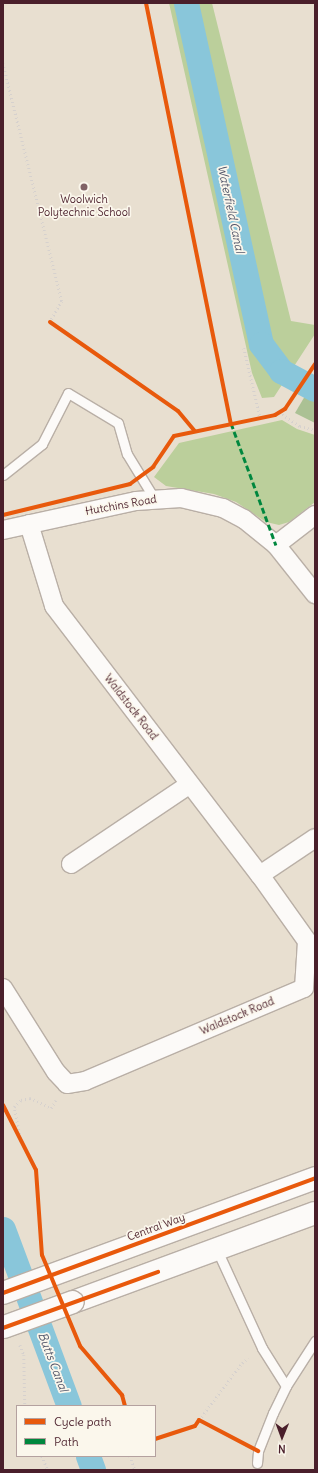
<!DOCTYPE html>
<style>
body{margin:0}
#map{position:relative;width:318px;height:1473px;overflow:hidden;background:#e8dfd0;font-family:Delius,sans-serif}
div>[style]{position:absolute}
.green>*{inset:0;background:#bbcf9b}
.forest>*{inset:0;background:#abc194}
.canal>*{height:25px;margin:-12.5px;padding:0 12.5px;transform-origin:12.5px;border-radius:12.5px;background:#89c6da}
.path>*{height:2.5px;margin-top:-1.25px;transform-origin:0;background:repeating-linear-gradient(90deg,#d6d1ce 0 1px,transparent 0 4px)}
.roads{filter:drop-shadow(1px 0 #b9afa6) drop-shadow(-1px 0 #b9afa6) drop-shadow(0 1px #b9afa6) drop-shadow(0 -1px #b9afa6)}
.lane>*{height:9px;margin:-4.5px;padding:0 4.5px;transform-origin:4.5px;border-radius:4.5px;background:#fcfaf8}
.street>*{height:18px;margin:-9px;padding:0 9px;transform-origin:9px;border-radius:9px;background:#fcfaf8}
.primary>*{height:22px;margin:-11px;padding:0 11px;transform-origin:11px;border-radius:11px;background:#fcfaf8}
.bridges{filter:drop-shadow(1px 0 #b9afa6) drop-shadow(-1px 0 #b9afa6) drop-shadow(0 1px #b9afa6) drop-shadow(0 -1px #b9afa6)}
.primary-bridge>*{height:22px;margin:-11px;padding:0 11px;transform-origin:11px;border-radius:11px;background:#fcfaf8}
.quiet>*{height:3px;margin-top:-1.5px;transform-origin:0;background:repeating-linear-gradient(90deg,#00873e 0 6px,transparent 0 9px)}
.cycleway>*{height:4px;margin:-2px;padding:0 2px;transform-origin:2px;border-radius:2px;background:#e8590c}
.dots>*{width:11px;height:11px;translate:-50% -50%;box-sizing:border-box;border:2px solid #fbf7ec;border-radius:50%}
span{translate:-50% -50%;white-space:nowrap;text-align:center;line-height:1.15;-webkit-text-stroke:3.5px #fbf7ec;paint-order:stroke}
.poi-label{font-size:11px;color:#4a1f2b}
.street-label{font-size:11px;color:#4a1f2b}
.water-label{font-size:12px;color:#52566a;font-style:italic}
.frame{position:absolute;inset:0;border:4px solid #4a1f2b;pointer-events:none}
.legend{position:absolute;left:16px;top:1405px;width:140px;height:52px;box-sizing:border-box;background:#fbf7ec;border:1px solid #b4a19f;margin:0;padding:5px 7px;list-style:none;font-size:12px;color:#4a1f2b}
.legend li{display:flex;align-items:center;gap:8px;height:20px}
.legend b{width:20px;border:1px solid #b4a19f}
.north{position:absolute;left:262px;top:1417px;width:40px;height:40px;-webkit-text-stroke:3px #fbf7ec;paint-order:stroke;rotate:181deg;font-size:11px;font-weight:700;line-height:16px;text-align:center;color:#4a1f2b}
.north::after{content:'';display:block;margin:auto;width:14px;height:18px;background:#4a1f2b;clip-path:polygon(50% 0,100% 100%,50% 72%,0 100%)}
</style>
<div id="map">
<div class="green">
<i style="clip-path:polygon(169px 3px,212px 3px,291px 321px,315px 325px,315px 334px,274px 397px,262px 398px,252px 373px)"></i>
<i style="clip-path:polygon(282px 420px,297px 429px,315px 435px,315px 502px,289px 522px,279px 525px,266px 522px,236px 502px,214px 494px,166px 486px,154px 477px,179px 443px)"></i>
</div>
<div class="forest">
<i style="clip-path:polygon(315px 379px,315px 423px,295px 413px)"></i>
</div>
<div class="canal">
<i style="left:186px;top:3px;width:349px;rotate:77.6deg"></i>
<i style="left:261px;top:344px;width:34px;rotate:53deg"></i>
<i style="left:281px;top:371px;width:38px;rotate:28deg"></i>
<i style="left:3px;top:1229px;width:189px;rotate:69.6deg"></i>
<i style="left:88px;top:1456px;width:15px;rotate:70deg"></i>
</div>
<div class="path">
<i style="left:3px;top:63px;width:245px;rotate:76.1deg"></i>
<i style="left:62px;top:301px;width:24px;rotate:120deg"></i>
<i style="left:244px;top:348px;width:71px;rotate:76.9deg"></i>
<i style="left:279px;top:412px;width:25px;rotate:34deg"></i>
<i style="left:300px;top:426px;width:16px;rotate:15deg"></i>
<i style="left:20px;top:1138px;width:32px;rotate:-101deg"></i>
<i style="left:14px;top:1107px;width:10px;rotate:-45deg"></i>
<i style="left:21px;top:1100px;width:9px;rotate:-13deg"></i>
<i style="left:30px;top:1098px;width:23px;rotate:25deg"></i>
<i style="left:51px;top:1108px;width:9px;rotate:-58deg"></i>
<i style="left:20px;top:1345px;width:11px;rotate:68deg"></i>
<i style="left:24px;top:1355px;width:51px;rotate:88.9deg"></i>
<i style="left:199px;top:1420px;width:71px;rotate:-53deg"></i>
<i style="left:242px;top:1363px;width:8px;rotate:-40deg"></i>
<i style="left:42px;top:1456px;width:15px;rotate:67deg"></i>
<i style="left:130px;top:1456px;width:15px;rotate:70deg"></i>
</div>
<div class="roads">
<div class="lane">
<i style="left:3px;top:475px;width:50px;rotate:-38.5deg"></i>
<i style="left:42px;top:444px;width:57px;rotate:-63deg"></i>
<i style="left:68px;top:393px;width:58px;rotate:31deg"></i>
<i style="left:118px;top:423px;width:32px;rotate:74deg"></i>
<i style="left:127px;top:454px;width:52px;rotate:58.5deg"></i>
<i style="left:217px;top:1250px;width:108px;rotate:65.3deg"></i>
<i style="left:262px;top:1348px;width:45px;rotate:57.7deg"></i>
<i style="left:257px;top:1463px;width:12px;rotate:-85deg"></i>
<i style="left:258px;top:1451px;width:41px;rotate:-68.5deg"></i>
<i style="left:273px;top:1413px;width:30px;rotate:-64deg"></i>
<i style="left:286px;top:1386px;width:54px;rotate:-57.2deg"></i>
</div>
<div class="street">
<i style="left:29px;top:524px;width:86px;rotate:73deg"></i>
<i style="left:54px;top:606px;width:339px;rotate:52.6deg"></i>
<i style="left:260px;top:875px;width:66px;rotate:-33.9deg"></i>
<i style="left:3px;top:530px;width:136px;rotate:-12.3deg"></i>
<i style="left:136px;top:501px;width:45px;rotate:-3.8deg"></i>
<i style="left:181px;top:498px;width:43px;rotate:13.4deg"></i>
<i style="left:223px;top:508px;width:24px;rotate:28deg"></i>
<i style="left:244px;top:519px;width:41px;rotate:39.1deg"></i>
<i style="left:276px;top:545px;width:49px;rotate:-37.6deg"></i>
<i style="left:276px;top:545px;width:63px;rotate:51.5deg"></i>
<i style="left:71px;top:864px;width:143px;rotate:-33.9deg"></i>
<i style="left:3px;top:988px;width:99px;rotate:57.8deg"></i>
<i style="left:56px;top:1072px;width:16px;rotate:47deg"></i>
<i style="left:67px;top:1084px;width:18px;rotate:-9deg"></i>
<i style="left:85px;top:1081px;width:238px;rotate:-23deg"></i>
<i style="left:304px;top:988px;width:47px;rotate:-86.3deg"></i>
<i style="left:307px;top:941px;width:81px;rotate:-125.5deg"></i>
</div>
<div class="primary">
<i style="left:3px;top:1293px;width:333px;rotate:-20.2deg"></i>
<i style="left:73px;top:1302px;width:258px;rotate:-20.2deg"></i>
</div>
</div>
<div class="bridges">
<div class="primary-bridge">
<i style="left:4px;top:1327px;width:73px;rotate:-19.9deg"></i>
</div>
</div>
<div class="quiet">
<i style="left:231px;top:423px;width:130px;rotate:69.8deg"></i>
</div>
<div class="cycleway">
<i style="left:146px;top:3px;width:429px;rotate:78.6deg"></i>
<i style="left:50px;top:322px;width:156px;rotate:34.8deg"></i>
<i style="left:178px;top:411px;width:26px;rotate:50deg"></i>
<i style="left:3px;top:515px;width:131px;rotate:-13.7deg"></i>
<i style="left:130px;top:484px;width:29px;rotate:-36deg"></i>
<i style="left:153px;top:467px;width:37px;rotate:-56deg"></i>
<i style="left:174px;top:436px;width:103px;rotate:-11.7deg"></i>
<i style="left:275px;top:415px;width:12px;rotate:-31deg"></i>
<i style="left:285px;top:409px;width:54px;rotate:-56.3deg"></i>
<i style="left:3px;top:1105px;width:73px;rotate:63.1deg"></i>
<i style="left:36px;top:1170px;width:85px;rotate:86deg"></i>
<i style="left:42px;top:1255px;width:99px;rotate:67.3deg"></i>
<i style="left:80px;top:1346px;width:65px;rotate:49.4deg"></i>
<i style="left:122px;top:1395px;width:11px;rotate:75deg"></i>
<i style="left:3px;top:1293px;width:333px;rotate:-20.2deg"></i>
<i style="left:3px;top:1328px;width:165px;rotate:-19.9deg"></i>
<i style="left:155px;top:1439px;width:42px;rotate:-18deg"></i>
<i style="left:195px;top:1426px;width:7px;rotate:-56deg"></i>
<i style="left:199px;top:1420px;width:67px;rotate:27.7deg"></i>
</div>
<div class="dots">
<i style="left:84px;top:187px;background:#816265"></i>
</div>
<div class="poi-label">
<span style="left:84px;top:206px">Woolwich<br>Polytechnic School</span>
</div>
<div class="street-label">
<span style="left:121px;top:505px;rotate:-10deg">Hutchins Road</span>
<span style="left:131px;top:707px;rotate:52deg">Waldstock Road</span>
<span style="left:237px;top:1016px;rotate:-23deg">Waldstock Road</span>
<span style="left:156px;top:1227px;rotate:-20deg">Central Way</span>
</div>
<div class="water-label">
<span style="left:231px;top:209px;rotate:78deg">Waterfield Canal</span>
<span style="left:53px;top:1362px;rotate:69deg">Butts Canal</span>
</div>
<div class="frame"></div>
<ul class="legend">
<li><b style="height:5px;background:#e8590c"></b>Cycle path</li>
<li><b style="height:5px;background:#00873e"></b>Path</li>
</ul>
<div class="north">N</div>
</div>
